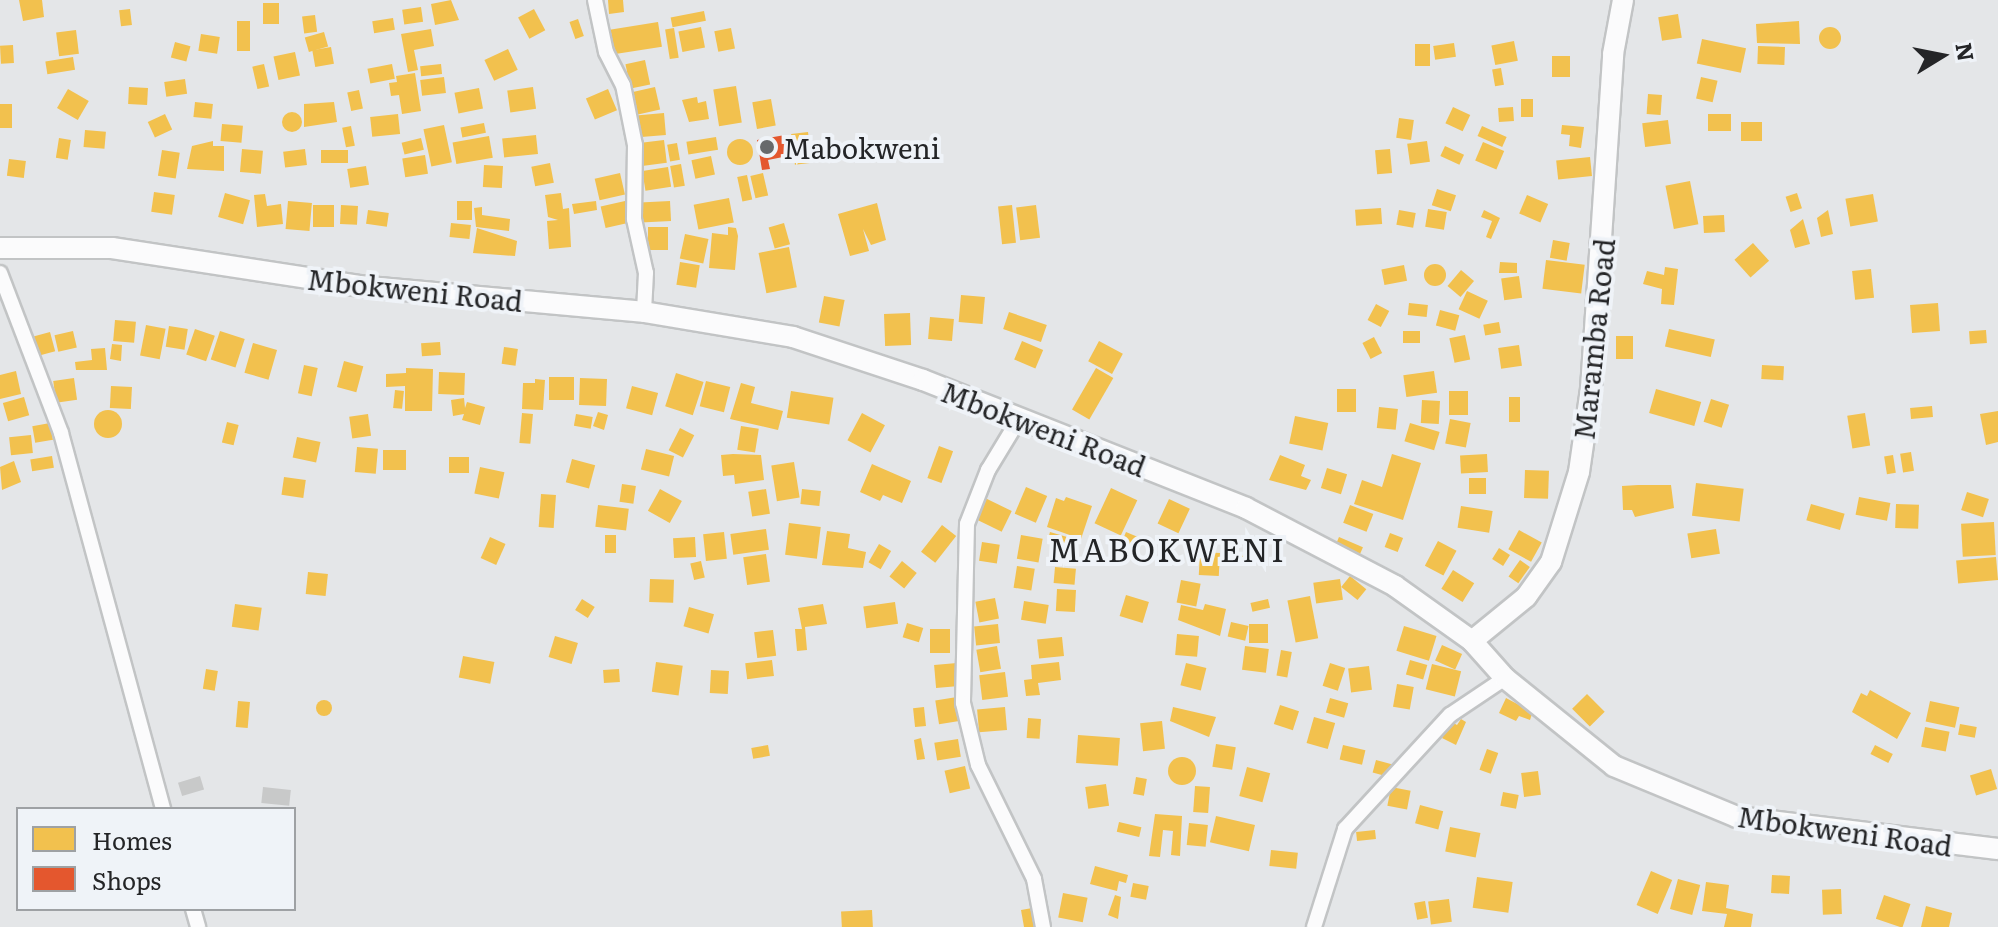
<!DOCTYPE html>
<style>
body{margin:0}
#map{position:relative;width:1998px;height:927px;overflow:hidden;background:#e4e6e8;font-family:Literata,serif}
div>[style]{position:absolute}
.homes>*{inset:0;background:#f2c14e;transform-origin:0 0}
.round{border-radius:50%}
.shops>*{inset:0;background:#e4572e}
.building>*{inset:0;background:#c8c9c9;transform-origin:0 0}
.roads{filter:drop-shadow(2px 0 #c2c4c5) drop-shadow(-2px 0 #c2c4c5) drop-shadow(0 2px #c2c4c5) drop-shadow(0 -2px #c2c4c5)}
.street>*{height:14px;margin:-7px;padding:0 7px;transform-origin:7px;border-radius:7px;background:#fbfbfc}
.secondary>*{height:20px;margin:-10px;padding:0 10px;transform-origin:10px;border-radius:10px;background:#fbfbfc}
.dots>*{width:22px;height:22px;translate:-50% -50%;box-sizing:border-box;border:4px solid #eff3f8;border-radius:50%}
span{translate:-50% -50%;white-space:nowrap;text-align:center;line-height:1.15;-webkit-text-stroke:8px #eff3f8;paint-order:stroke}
.poi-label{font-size:28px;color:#242527}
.left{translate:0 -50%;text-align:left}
.street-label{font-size:28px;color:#242527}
.quarter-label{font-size:32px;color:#242527;letter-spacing:2px}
.legend{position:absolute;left:16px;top:807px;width:280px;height:104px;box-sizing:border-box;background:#eff3f8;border:2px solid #9ea1a4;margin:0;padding:10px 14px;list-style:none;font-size:24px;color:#242527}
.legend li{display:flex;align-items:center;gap:16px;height:40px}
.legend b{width:40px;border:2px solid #9ea1a4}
.north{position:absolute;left:1902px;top:16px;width:80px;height:80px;-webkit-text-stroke:6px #eff3f8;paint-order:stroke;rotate:80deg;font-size:22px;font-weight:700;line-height:32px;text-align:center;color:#242527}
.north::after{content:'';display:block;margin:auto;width:28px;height:36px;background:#242527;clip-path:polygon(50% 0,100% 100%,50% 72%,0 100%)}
</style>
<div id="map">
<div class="homes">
<i style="clip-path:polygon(19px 0,42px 0,44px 17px,23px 21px)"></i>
<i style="clip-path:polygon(451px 0,459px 20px,435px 25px,431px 4px)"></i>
<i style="clip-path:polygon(608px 0,623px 0,624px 12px,609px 14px)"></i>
<i style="left:263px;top:3px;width:16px;height:21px"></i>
<i style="left:421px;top:7px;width:15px;height:19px;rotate:82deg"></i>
<i style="left:130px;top:9px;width:16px;height:11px;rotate:83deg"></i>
<i style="left:534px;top:9px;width:24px;height:18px;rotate:62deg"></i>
<i style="left:704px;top:11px;width:10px;height:34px;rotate:79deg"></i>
<i style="left:1678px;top:14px;width:24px;height:20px;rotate:81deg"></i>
<i style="left:315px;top:15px;width:17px;height:13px;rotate:83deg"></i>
<i style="left:393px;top:18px;width:12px;height:21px;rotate:81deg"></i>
<i style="left:578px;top:19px;width:18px;height:9px;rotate:71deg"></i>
<i style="left:237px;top:21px;width:13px;height:30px"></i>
<i style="clip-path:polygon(1799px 21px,1800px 44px,1757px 43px,1756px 24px)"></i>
<i style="left:658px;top:22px;width:25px;height:52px;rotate:81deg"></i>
<i style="left:701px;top:27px;width:21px;height:23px;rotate:79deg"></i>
<i class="round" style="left:1819px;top:27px;width:22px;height:22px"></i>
<i style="left:674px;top:28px;width:30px;height:9px;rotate:81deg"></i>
<i style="left:731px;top:28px;width:21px;height:17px;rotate:79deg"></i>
<i style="clip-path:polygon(431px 29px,434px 46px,414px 50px,418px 70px,408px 72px,401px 34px)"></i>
<i style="left:76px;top:30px;width:24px;height:20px;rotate:83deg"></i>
<i style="left:324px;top:32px;width:15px;height:20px;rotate:74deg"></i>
<i style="left:201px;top:34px;width:19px;height:17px;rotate:9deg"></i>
<i style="left:1702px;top:39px;width:45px;height:25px;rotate:12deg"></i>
<i style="left:1514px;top:41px;width:20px;height:23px;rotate:79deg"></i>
<i style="left:175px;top:42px;width:16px;height:16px;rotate:15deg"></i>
<i style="left:1454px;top:43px;width:14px;height:21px;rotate:82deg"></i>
<i style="left:1415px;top:44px;width:15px;height:22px"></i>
<i style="left:13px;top:45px;width:18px;height:13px;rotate:87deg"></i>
<i style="left:1758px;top:46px;width:27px;height:18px;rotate:2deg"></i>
<i style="left:331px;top:47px;width:17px;height:19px;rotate:80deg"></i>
<i style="left:508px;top:49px;width:23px;height:26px;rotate:65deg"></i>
<i style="left:295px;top:52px;width:24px;height:22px;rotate:78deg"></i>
<i style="left:1552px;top:56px;width:18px;height:21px"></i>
<i style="left:73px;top:57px;width:13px;height:28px;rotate:81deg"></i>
<i style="left:645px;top:60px;width:25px;height:20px;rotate:78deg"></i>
<i style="left:264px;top:64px;width:23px;height:12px;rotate:77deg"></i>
<i style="left:392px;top:64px;width:15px;height:25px;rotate:79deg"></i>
<i style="left:441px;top:64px;width:10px;height:21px;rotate:84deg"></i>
<i style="left:1501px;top:68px;width:17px;height:9px;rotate:80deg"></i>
<i style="clip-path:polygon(415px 73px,421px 111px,402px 114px,399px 95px,391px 96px,389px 83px,397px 82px,396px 76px)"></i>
<i style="left:444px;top:77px;width:16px;height:24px;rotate:83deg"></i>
<i style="left:1701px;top:77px;width:17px;height:22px;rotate:13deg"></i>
<i style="left:185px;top:79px;width:15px;height:21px;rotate:82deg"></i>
<i style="left:736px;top:86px;width:37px;height:23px;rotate:81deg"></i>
<i style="left:129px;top:87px;width:19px;height:17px;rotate:3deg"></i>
<i style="left:533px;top:87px;width:22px;height:26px;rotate:82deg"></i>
<i style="left:655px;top:87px;width:23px;height:25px;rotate:77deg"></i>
<i style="left:479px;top:88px;width:21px;height:25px;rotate:79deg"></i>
<i style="left:68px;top:89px;width:24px;height:22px;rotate:30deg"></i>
<i style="left:608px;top:89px;width:23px;height:24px;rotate:67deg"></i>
<i style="left:359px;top:90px;width:19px;height:12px;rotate:78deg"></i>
<i style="left:1648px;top:94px;width:14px;height:20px;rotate:4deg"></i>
<i style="clip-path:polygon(697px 97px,698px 103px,706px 101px,709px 119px,689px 122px,682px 100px)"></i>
<i style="left:771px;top:99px;width:27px;height:19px;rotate:80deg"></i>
<i style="left:1533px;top:99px;width:18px;height:12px;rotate:90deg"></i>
<i style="left:195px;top:102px;width:18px;height:15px;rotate:6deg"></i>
<i style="clip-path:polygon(334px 102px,337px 122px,304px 127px,304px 104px)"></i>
<i style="left:0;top:104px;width:12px;height:24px"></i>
<i style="left:1453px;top:107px;width:19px;height:18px;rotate:25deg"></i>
<i style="left:1513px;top:107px;width:14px;height:15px;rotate:86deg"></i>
<i class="round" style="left:282px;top:112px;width:20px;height:20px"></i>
<i style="left:664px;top:113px;width:22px;height:28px;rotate:85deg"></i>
<i style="left:165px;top:114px;width:17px;height:19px;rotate:65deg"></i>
<i style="left:398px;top:114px;width:20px;height:28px;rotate:84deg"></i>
<i style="left:1708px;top:114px;width:23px;height:17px"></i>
<i style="left:1399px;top:118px;width:15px;height:20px;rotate:8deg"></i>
<i style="left:1668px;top:120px;width:24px;height:26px;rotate:83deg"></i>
<i style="left:1741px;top:122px;width:21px;height:19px"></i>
<i style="left:484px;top:123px;width:10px;height:24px;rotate:79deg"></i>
<i style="left:222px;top:124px;width:21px;height:17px;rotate:5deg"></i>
<i style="left:444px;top:125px;width:38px;height:21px;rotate:78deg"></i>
<i style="clip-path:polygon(1562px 125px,1584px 127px,1581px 148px,1569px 146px,1570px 135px,1561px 134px)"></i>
<i style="left:351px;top:126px;width:20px;height:9px;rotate:79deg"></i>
<i style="left:1482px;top:126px;width:27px;height:11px;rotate:24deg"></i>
<i style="left:85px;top:130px;width:21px;height:17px;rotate:5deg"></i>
<i style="left:808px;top:132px;width:31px;height:17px;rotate:83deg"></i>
<i style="left:536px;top:135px;width:19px;height:34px;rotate:84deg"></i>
<i style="left:489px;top:136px;width:22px;height:37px;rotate:80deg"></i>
<i style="left:716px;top:137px;width:13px;height:30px;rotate:81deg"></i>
<i style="left:59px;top:138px;width:12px;height:20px;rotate:9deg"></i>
<i style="left:421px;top:138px;width:12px;height:20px;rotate:76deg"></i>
<i class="round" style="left:727px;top:139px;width:26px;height:26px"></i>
<i style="left:664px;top:140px;width:23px;height:25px;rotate:83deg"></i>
<i style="clip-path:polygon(213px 141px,213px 146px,224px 146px,224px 171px,187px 169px,192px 146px)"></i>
<i style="left:1427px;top:141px;width:21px;height:20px;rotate:82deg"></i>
<i style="left:1483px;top:142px;width:23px;height:20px;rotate:23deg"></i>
<i style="left:677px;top:143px;width:17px;height:10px;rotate:80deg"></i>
<i style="left:1445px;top:146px;width:21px;height:11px;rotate:25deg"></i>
<i style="left:242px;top:149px;width:21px;height:23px;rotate:5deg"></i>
<i style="left:305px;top:149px;width:16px;height:22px;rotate:83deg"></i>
<i style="left:1390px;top:149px;width:24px;height:15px;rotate:85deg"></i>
<i style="left:162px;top:150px;width:18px;height:26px;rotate:9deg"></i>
<i style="left:348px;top:150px;width:13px;height:27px;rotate:90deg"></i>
<i style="left:425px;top:155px;width:19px;height:23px;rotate:81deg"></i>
<i style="left:711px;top:156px;width:19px;height:20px;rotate:78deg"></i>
<i style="left:1590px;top:157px;width:19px;height:34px;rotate:84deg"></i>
<i style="left:9px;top:159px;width:17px;height:17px;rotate:7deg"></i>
<i style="left:550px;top:163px;width:20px;height:19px;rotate:79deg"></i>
<i style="left:681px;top:164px;width:22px;height:11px;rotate:80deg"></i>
<i style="left:484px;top:165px;width:19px;height:22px;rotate:3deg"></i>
<i style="left:366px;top:166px;width:19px;height:19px;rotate:81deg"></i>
<i style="left:668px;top:167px;width:20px;height:26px;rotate:81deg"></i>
<i style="left:620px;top:173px;width:22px;height:26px;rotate:77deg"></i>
<i style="left:763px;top:173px;width:23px;height:13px;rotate:77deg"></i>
<i style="left:747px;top:175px;width:25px;height:10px;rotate:78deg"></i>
<i style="left:1690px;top:181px;width:44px;height:25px;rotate:79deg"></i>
<i style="left:1437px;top:189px;width:20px;height:17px;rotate:18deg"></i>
<i style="left:154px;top:192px;width:21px;height:20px;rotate:8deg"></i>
<i style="left:225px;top:193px;width:26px;height:25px;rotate:16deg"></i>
<i style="clip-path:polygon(561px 193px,563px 209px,569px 208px,571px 247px,549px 249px,547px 221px,558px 220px,548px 217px,545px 195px)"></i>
<i style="left:1797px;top:193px;width:16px;height:12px;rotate:72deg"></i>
<i style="clip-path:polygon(265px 194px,267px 206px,281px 204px,283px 224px,257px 227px,254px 195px)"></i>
<i style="left:1873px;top:194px;width:28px;height:28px;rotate:80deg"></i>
<i style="left:1527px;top:195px;width:23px;height:20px;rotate:23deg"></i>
<i style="left:729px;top:198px;width:25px;height:36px;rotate:79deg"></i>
<i style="left:288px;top:201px;width:24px;height:28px;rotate:5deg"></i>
<i style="left:472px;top:201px;width:19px;height:15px;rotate:90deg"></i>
<i style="clip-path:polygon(596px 201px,597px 210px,574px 214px,572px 204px)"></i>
<i style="left:625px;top:201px;width:22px;height:25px;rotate:77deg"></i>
<i style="left:670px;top:201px;width:20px;height:30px;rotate:87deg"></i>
<i style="clip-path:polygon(877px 203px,886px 240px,871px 245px,863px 229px,869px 251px,850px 256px,838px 214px)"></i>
<i style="left:313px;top:205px;width:21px;height:22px"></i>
<i style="left:341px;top:205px;width:17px;height:19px;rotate:3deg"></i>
<i style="left:1012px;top:205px;width:38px;height:14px;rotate:84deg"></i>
<i style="left:1036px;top:205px;width:33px;height:20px;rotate:83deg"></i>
<i style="clip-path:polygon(482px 207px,482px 215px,510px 219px,509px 231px,476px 227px,474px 208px)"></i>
<i style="left:1381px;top:208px;width:16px;height:26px;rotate:86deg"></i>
<i style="left:1428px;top:209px;width:19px;height:18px;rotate:9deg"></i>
<i style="left:368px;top:210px;width:21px;height:14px;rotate:8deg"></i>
<i style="left:1399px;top:210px;width:17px;height:15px;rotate:10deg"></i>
<i style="clip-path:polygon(1484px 210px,1500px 218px,1491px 239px,1486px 237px,1492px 221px,1481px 217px)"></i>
<i style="clip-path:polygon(1828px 210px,1833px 234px,1821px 237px,1817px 218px)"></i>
<i style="left:1724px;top:215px;width:17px;height:21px;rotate:87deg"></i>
<i style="clip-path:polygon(1803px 219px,1810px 244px,1795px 248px,1790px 230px)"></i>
<i style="left:451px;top:223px;width:20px;height:14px;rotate:6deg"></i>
<i style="left:784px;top:223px;width:22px;height:16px;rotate:74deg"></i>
<i style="left:648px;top:227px;width:20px;height:23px"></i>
<i style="clip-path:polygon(728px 227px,736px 228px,738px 236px,735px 270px,709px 268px,712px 233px,728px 235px)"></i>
<i style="clip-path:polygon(477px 228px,517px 241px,515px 256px,473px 253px)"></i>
<i style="left:685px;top:234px;width:24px;height:25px;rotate:12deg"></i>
<i style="left:1553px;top:240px;width:17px;height:18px;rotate:10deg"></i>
<i style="left:1753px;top:243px;width:24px;height:25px;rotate:48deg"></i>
<i style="left:789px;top:247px;width:41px;height:31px;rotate:79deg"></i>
<i style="left:1546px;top:260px;width:39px;height:29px;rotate:7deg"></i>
<i style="left:680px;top:262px;width:20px;height:23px;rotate:9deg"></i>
<i style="clip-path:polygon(1500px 262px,1517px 263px,1517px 273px,1499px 273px)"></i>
<i class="round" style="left:1424px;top:264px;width:22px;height:22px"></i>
<i style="left:1404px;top:265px;width:16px;height:23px;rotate:79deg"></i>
<i style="clip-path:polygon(1665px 267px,1678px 269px,1674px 305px,1661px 304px,1662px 289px,1643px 284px,1647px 271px,1664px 275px)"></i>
<i style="left:1871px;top:269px;width:29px;height:19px;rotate:84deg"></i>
<i style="left:1461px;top:270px;width:17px;height:21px;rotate:40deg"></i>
<i style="left:1519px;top:276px;width:22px;height:18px;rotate:82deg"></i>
<i style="left:1467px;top:291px;width:23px;height:20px;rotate:25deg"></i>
<i style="left:961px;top:295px;width:24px;height:27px;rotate:5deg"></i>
<i style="left:824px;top:296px;width:21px;height:27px;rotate:11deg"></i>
<i style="left:1409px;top:303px;width:19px;height:12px;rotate:6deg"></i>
<i style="left:1938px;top:303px;width:28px;height:28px;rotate:86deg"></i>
<i style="left:1376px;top:304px;width:15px;height:18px;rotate:28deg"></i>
<i style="left:1440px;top:310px;width:20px;height:16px;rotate:15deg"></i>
<i style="left:1009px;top:312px;width:40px;height:18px;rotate:19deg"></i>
<i style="left:910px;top:313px;width:32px;height:26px;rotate:88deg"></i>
<i style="left:930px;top:317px;width:24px;height:22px;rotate:5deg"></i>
<i style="left:115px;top:320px;width:21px;height:21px;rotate:5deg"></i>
<i style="left:1499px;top:322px;width:11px;height:16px;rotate:80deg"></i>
<i style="left:146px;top:325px;width:20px;height:31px;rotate:11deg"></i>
<i style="left:169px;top:326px;width:19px;height:21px;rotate:9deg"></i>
<i style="left:195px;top:329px;width:21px;height:27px;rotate:19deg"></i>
<i style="left:1669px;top:329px;width:47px;height:18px;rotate:13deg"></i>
<i style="left:1986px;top:330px;width:13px;height:17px;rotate:86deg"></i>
<i style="left:73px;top:331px;width:17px;height:19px;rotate:77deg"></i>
<i style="left:220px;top:331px;width:26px;height:30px;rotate:18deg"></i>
<i style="left:1403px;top:331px;width:17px;height:12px"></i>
<i style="left:50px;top:332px;width:20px;height:21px;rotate:75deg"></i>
<i style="left:1465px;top:335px;width:25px;height:16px;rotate:78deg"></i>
<i style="left:1616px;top:336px;width:17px;height:23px"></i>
<i style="left:1374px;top:337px;width:18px;height:13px;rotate:63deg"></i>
<i style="left:1022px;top:341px;width:23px;height:20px;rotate:23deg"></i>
<i style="left:1099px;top:341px;width:27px;height:23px;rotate:28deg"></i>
<i style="left:440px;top:342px;width:13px;height:19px;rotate:86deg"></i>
<i style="left:253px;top:343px;width:25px;height:31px;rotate:16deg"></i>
<i style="clip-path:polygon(112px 344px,122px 345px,121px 361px,110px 359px)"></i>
<i style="left:1519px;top:345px;width:21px;height:21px;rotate:82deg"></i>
<i style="left:504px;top:347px;width:14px;height:17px;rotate:8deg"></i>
<i style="clip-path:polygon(105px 348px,107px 370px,76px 370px,75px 362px,92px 360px,91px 349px)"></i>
<i style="left:344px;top:361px;width:20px;height:27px;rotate:15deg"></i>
<i style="left:304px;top:365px;width:14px;height:29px;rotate:12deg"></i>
<i style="left:1762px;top:365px;width:22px;height:14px;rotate:3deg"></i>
<i style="clip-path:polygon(406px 368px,433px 369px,432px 411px,405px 411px,405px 386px,386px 387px,386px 374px,406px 373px)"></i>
<i style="left:1096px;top:368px;width:20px;height:48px;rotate:30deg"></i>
<i style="clip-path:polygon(16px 371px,21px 394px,0 399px,0 375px)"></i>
<i style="left:1434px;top:371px;width:22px;height:31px;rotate:82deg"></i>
<i style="left:439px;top:372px;width:26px;height:22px;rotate:2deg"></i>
<i style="left:676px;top:373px;width:29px;height:35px;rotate:18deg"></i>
<i style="left:549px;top:377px;width:25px;height:23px"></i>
<i style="left:74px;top:378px;width:22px;height:21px;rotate:82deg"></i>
<i style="left:580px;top:378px;width:27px;height:27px;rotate:2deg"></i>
<i style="clip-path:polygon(535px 379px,545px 380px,543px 410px,522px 409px,523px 383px,535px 383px)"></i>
<i style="left:706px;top:381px;width:25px;height:26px;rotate:14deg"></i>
<i style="clip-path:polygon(741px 383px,755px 387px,751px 403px,783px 411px,778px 430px,730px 419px)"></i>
<i style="left:111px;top:386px;width:21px;height:22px;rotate:3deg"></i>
<i style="left:632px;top:386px;width:27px;height:23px;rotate:15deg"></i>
<i style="left:1337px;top:389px;width:19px;height:23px"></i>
<i style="left:1656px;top:389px;width:47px;height:25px;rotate:16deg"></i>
<i style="left:395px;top:390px;width:9px;height:18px;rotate:6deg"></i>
<i style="left:791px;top:391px;width:43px;height:27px;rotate:9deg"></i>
<i style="left:1449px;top:391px;width:19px;height:24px"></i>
<i style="left:24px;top:397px;width:19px;height:22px;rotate:74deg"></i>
<i style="left:1509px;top:397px;width:11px;height:25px"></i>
<i style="clip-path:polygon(464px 398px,465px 408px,467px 402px,485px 407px,480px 425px,462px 420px,464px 414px,453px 416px,451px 400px)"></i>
<i style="left:1711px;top:399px;width:19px;height:24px;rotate:18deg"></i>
<i style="left:1422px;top:400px;width:18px;height:23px;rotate:3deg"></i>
<i style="left:1932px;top:406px;width:11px;height:22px;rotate:85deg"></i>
<i style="left:1379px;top:407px;width:19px;height:21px;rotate:6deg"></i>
<i class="round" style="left:94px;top:410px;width:28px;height:28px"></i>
<i style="clip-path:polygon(1998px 411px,1998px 442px,1986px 445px,1980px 414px)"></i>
<i style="clip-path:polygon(598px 412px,608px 415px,604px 430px,593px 426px)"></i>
<i style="left:522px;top:413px;width:11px;height:30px;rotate:5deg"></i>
<i style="left:862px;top:413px;width:26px;height:31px;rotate:28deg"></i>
<i style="left:1865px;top:413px;width:33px;height:18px;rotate:81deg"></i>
<i style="left:368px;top:414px;width:22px;height:19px;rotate:82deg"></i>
<i style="left:576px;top:414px;width:17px;height:12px;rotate:10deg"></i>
<i style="left:1295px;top:416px;width:34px;height:28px;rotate:12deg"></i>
<i style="left:1450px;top:419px;width:21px;height:25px;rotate:11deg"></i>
<i style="left:227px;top:422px;width:12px;height:21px;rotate:14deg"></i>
<i style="left:50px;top:423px;width:17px;height:18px;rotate:80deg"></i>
<i style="left:1410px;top:423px;width:31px;height:19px;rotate:17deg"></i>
<i style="left:741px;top:426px;width:18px;height:24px;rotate:9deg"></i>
<i style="left:680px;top:428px;width:16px;height:25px;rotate:27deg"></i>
<i style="left:31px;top:435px;width:18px;height:22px;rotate:84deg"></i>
<i style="left:297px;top:437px;width:24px;height:21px;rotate:12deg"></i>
<i style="left:939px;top:446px;width:15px;height:34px;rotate:20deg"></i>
<i style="left:357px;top:447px;width:21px;height:25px;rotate:5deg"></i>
<i style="left:646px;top:449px;width:29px;height:21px;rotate:14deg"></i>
<i style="left:383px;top:450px;width:23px;height:20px"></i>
<i style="left:1911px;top:452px;width:19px;height:11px;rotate:81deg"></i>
<i style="clip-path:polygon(733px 454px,761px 455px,764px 480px,735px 484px,734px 475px,723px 476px,721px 455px)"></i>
<i style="clip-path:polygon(1392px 454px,1421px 463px,1403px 520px,1354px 504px,1362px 480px,1382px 487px)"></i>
<i style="left:1487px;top:454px;width:18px;height:27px;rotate:87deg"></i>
<i style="clip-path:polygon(1280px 455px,1305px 465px,1301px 476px,1311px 480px,1306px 490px,1269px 480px)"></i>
<i style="left:1893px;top:455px;width:18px;height:9px;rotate:81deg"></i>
<i style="left:52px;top:456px;width:12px;height:22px;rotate:81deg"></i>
<i style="left:449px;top:457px;width:20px;height:16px"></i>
<i style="left:572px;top:459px;width:24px;height:24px;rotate:15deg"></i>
<i style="clip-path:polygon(14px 461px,21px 482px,2px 490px,0 467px)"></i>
<i style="left:794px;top:462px;width:36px;height:23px;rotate:81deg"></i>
<i style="clip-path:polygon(872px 464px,911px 481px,902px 503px,883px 495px,880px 501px,860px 492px)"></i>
<i style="left:480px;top:467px;width:25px;height:27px;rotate:12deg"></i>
<i style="left:1327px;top:468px;width:21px;height:21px;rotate:17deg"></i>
<i style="left:1525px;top:470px;width:24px;height:28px;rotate:2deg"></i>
<i style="left:284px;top:477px;width:22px;height:18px;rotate:8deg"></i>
<i style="left:1486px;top:478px;width:16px;height:17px;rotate:90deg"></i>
<i style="left:1696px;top:483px;width:48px;height:33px;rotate:7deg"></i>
<i style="left:622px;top:484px;width:14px;height:18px;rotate:8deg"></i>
<i style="clip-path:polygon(1638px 485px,1671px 485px,1674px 508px,1635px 517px,1632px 510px,1623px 510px,1622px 486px)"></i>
<i style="left:1026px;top:487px;width:23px;height:29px;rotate:23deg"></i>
<i style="left:1111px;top:488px;width:29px;height:39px;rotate:25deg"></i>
<i style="left:660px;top:489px;width:25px;height:25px;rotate:29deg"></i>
<i style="left:766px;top:489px;width:25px;height:18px;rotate:81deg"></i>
<i style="left:802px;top:489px;width:19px;height:15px;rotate:6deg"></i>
<i style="left:1967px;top:492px;width:23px;height:19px;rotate:18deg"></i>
<i style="left:541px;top:494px;width:15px;height:33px;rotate:4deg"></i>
<i style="left:983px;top:497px;width:32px;height:23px;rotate:26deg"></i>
<i style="clip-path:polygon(1066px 497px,1092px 506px,1081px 539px,1047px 527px,1056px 498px,1064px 501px)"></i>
<i style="left:1859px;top:497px;width:32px;height:18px;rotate:11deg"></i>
<i style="left:1169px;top:499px;width:23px;height:27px;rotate:25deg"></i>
<i style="left:1811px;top:504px;width:35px;height:17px;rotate:16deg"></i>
<i style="left:1896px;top:504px;width:23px;height:24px;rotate:2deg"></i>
<i style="left:598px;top:505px;width:31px;height:22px;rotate:7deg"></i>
<i style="left:1350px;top:505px;width:25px;height:19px;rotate:21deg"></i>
<i style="left:1461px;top:506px;width:32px;height:22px;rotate:9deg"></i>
<i style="left:1994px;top:522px;width:33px;height:33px;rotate:87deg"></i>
<i style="left:789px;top:523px;width:32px;height:32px;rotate:7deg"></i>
<i style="left:942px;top:525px;width:18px;height:34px;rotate:38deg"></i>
<i style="left:766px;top:529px;width:21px;height:36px;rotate:82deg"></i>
<i style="left:1716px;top:529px;width:25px;height:29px;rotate:81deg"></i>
<i style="left:1519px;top:530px;width:26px;height:22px;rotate:29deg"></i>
<i style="clip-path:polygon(827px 531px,850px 534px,848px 548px,866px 552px,863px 568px,822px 565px)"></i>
<i style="left:724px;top:532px;width:27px;height:21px;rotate:84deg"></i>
<i style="left:1050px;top:532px;width:25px;height:9px;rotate:16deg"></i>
<i style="left:1126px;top:532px;width:13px;height:16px;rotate:23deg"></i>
<i style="left:1390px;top:533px;width:14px;height:15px;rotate:21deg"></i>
<i style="left:605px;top:535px;width:11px;height:18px"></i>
<i style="left:1021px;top:535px;width:22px;height:24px;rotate:10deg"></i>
<i style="left:490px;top:537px;width:17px;height:23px;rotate:24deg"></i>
<i style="left:695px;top:537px;width:20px;height:22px;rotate:87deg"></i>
<i style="left:1339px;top:537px;width:26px;height:20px;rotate:23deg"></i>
<i style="left:1438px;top:541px;width:21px;height:28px;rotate:28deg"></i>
<i style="left:982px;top:542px;width:18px;height:19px;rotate:9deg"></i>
<i style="left:879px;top:544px;width:14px;height:21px;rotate:30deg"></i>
<i style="left:1499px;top:548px;width:13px;height:13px;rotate:32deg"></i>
<i style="left:1200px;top:552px;width:20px;height:23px;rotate:3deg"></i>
<i style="left:766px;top:554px;width:28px;height:23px;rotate:82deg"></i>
<i style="left:1226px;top:554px;width:19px;height:8px;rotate:6deg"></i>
<i style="left:1996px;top:557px;width:23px;height:40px;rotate:85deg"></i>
<i style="left:1520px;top:560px;width:12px;height:20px;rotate:35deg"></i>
<i style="left:701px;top:561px;width:17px;height:11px;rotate:77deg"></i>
<i style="left:902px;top:561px;width:19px;height:20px;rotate:39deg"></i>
<i style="left:1017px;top:566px;width:18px;height:22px;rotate:9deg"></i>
<i style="left:1055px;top:567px;width:21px;height:16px;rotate:5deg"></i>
<i style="left:1453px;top:570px;width:25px;height:22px;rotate:32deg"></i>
<i style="left:308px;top:572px;width:20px;height:22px;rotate:6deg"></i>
<i style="left:1350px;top:576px;width:21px;height:14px;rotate:39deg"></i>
<i style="left:650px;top:579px;width:24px;height:23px;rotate:2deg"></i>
<i style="left:1340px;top:579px;width:21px;height:27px;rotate:82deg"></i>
<i style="left:1181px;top:580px;width:20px;height:23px;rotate:11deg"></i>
<i style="left:1057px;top:589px;width:19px;height:22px;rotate:3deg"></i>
<i style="left:1126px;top:595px;width:24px;height:22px;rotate:17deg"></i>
<i style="left:1310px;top:596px;width:43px;height:23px;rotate:79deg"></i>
<i style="left:995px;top:598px;width:21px;height:20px;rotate:79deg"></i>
<i style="left:582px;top:599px;width:15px;height:13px;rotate:32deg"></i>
<i style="left:1268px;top:599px;width:9px;height:18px;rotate:77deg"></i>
<i style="left:1024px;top:601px;width:25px;height:19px;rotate:9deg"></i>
<i style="left:895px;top:602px;width:22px;height:32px;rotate:82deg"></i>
<i style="left:235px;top:604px;width:27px;height:23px;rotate:8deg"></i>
<i style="clip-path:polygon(823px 604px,827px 624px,805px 627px,807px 650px,797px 651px,795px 629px,802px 629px,798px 608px)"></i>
<i style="clip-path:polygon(1205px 604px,1226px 609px,1220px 636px,1178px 620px,1181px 605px,1203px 610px)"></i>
<i style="left:689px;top:607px;width:26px;height:20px;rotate:16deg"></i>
<i style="left:1231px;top:622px;width:18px;height:15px;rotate:13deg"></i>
<i style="left:907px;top:623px;width:17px;height:15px;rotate:17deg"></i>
<i style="left:998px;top:624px;width:19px;height:24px;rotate:84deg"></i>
<i style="left:1249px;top:624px;width:19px;height:19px"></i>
<i style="left:1404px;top:626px;width:34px;height:26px;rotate:17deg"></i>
<i style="left:930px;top:629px;width:20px;height:24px"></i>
<i style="left:773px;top:630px;width:26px;height:19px;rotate:83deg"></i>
<i style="left:1177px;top:634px;width:22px;height:21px;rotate:5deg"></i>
<i style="left:555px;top:636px;width:24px;height:22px;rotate:17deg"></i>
<i style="left:1062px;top:637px;width:19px;height:25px;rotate:84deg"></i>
<i style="left:1442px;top:645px;width:22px;height:17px;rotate:24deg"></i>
<i style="left:997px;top:646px;width:23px;height:21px;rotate:80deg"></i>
<i style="left:1245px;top:646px;width:24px;height:24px;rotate:7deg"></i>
<i style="left:1281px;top:650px;width:11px;height:26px;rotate:10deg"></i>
<i style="left:463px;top:656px;width:32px;height:22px;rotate:11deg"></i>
<i style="left:772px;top:660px;width:16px;height:27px;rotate:83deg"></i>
<i style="left:1410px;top:660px;width:18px;height:15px;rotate:16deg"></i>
<i style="left:656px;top:662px;width:27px;height:30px;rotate:8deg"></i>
<i style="clip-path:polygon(1059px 662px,1061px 680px,1038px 683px,1040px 695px,1026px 696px,1024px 680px,1032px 679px,1031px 665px)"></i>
<i style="left:957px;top:663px;width:23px;height:23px;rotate:85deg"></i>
<i style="left:1186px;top:663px;width:21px;height:23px;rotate:14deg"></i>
<i style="left:1330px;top:663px;width:16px;height:24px;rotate:18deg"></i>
<i style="left:1432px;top:664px;width:30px;height:26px;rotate:14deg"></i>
<i style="left:1369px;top:666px;width:24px;height:21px;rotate:83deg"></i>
<i style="left:206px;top:669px;width:12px;height:20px;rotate:9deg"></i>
<i style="left:619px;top:669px;width:13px;height:16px;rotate:86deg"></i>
<i style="left:711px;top:670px;width:18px;height:23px;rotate:3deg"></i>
<i style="left:1005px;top:672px;width:25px;height:26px;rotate:83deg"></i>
<i style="left:1397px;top:684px;width:17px;height:23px;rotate:10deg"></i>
<i style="clip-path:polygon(1870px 690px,1911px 713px,1897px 739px,1852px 712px,1861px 693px,1867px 696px)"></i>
<i style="left:1587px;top:694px;width:25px;height:21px;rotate:45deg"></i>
<i style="left:957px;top:697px;width:24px;height:22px;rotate:81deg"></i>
<i style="left:1330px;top:698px;width:19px;height:15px;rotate:16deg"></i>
<i style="clip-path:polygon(1506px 698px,1523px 707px,1532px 714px,1530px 720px,1519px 716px,1516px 721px,1499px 713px)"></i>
<i class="round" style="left:316px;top:700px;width:16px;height:16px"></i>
<i style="left:238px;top:701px;width:12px;height:26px;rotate:5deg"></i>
<i style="left:1930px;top:701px;width:30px;height:21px;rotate:12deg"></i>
<i style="left:1280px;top:705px;width:20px;height:20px;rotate:18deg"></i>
<i style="left:924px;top:707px;width:19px;height:11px;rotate:84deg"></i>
<i style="left:1005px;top:707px;width:23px;height:28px;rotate:85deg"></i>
<i style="clip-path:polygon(1173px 707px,1216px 717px,1209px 737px,1170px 721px)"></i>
<i style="left:1314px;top:717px;width:22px;height:27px;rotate:16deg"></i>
<i style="left:1028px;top:718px;width:13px;height:20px;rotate:4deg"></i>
<i style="clip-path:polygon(1461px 719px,1466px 722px,1456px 745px,1442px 738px,1450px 721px,1457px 725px)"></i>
<i style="left:1162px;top:721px;width:28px;height:22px;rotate:84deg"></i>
<i style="left:1960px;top:724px;width:17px;height:11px;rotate:10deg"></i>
<i style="left:1925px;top:727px;width:25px;height:20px;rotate:11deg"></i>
<i style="left:1078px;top:735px;width:42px;height:28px;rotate:4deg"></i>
<i style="clip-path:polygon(921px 738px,925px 759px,917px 760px,914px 740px)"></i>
<i style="left:958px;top:739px;width:18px;height:24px;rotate:81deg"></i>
<i style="left:1216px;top:744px;width:20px;height:23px;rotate:9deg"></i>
<i style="left:768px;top:745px;width:11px;height:17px;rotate:80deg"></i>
<i style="left:1343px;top:745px;width:23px;height:15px;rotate:13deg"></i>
<i style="left:1875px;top:745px;width:20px;height:10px;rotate:27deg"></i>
<i style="left:1487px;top:749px;width:12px;height:22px;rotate:20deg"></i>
<i class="round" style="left:1168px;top:757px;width:28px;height:28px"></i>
<i style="left:1376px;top:760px;width:20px;height:13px;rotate:15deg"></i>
<i style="left:965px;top:766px;width:23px;height:21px;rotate:77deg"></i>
<i style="left:1247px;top:767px;width:24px;height:30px;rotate:15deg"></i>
<i style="left:1991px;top:769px;width:21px;height:22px;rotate:73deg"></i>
<i style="left:1538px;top:771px;width:24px;height:17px;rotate:83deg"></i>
<i style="left:1136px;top:777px;width:11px;height:17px;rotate:10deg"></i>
<i style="left:1106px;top:784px;width:22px;height:21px;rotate:82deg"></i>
<i style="left:1195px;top:786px;width:15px;height:26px;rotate:4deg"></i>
<i style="left:1391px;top:787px;width:20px;height:19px;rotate:11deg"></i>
<i style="left:1503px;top:792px;width:16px;height:14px;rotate:11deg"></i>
<i style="left:1420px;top:805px;width:24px;height:19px;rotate:15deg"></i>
<i style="clip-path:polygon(1155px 814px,1182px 816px,1180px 856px,1171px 855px,1173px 831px,1163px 830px,1160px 857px,1149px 856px)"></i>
<i style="left:1216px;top:816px;width:40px;height:27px;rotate:13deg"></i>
<i style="left:1119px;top:822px;width:23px;height:10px;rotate:13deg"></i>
<i style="left:1189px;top:823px;width:19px;height:22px;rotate:6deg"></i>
<i style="left:1450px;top:827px;width:31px;height:25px;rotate:11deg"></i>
<i style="left:1375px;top:830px;width:9px;height:19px;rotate:84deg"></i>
<i style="left:1271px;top:850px;width:27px;height:16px;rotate:6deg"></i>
<i style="clip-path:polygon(1095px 866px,1128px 875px,1126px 883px,1119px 881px,1117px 891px,1090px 884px)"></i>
<i style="left:1651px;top:871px;width:23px;height:37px;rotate:23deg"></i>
<i style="left:1772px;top:875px;width:18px;height:18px;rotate:3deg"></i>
<i style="left:1477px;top:877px;width:36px;height:31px;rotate:8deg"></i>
<i style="left:1678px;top:879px;width:23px;height:31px;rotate:15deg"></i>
<i style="clip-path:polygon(1706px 882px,1729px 885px,1726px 908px,1753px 914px,1751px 927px,1724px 927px,1727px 914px,1702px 911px)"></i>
<i style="left:1133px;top:883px;width:16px;height:14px;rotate:11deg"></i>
<i style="left:1841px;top:889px;width:25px;height:19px;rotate:88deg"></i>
<i style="left:1063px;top:893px;width:25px;height:25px;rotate:11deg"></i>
<i style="clip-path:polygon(1115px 895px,1121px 897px,1118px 919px,1108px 915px)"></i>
<i style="left:1884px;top:895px;width:28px;height:25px;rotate:19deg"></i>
<i style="left:1449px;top:899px;width:23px;height:21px;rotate:83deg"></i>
<i style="left:1425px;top:901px;width:17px;height:11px;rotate:80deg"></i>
<i style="clip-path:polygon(1926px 906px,1952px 913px,1949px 927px,1921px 927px)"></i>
<i style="clip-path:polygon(1038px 907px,1041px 927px,1024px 927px,1021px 910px)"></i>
<i style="left:872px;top:910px;width:17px;height:31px;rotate:87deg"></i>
</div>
<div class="shops">
<i style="clip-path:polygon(785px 135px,788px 156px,768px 160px,770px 169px,762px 170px,757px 140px)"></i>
</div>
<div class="building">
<i style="left:200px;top:776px;width:14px;height:23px;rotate:73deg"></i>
<i style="left:263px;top:787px;width:28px;height:16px;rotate:6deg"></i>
</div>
<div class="roads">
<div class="street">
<i style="left:595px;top:0;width:53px;rotate:78.1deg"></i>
<i style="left:606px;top:52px;width:37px;rotate:63deg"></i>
<i style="left:623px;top:85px;width:61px;rotate:78.7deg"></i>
<i style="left:635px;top:145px;width:74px;rotate:90.8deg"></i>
<i style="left:634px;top:219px;width:55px;rotate:77.5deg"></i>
<i style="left:646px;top:273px;width:39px;rotate:93deg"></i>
<i style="left:0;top:273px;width:171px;rotate:69.1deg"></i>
<i style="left:61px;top:433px;width:390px;rotate:74.8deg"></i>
<i style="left:1019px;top:419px;width:60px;rotate:121.3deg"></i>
<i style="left:988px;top:470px;width:58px;rotate:111.3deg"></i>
<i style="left:967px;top:524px;width:179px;rotate:91.3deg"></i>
<i style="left:963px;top:703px;width:64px;rotate:76.4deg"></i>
<i style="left:978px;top:765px;width:127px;rotate:63.8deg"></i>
<i style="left:1034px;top:879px;width:49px;rotate:79.4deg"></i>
<i style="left:193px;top:909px;width:19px;rotate:74deg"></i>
<i style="left:1314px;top:927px;width:103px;rotate:-72.4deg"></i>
<i style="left:1345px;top:829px;width:155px;rotate:-47.4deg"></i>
<i style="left:1450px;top:715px;width:66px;rotate:-33.9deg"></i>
</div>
<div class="secondary">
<i style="left:0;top:248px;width:112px"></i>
<i style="left:112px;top:248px;width:250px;rotate:8.7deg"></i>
<i style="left:359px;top:286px;width:286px;rotate:5.2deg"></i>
<i style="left:644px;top:312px;width:151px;rotate:9.5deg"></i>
<i style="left:793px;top:337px;width:137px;rotate:18.3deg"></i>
<i style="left:923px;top:380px;width:347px;rotate:21.6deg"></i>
<i style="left:1246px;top:508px;width:168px;rotate:27.6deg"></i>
<i style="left:1395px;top:586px;width:95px;rotate:35.5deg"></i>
<i style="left:1472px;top:641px;width:50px;rotate:48.3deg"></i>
<i style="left:1505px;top:678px;width:140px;rotate:38.9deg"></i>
<i style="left:1614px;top:766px;width:133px;rotate:22.5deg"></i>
<i style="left:1737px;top:817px;width:263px;rotate:7deg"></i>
<i style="left:1472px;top:641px;width:70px;rotate:-39.2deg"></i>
<i style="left:1526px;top:597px;width:43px;rotate:-54.5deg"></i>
<i style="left:1551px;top:562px;width:94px;rotate:-72.7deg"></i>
<i style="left:1579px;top:472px;width:84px;rotate:-81.8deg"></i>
<i style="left:1591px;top:389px;width:336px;rotate:-86.2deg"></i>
<i style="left:1613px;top:54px;width:55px;rotate:-79.5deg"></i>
</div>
</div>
<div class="dots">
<i style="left:767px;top:147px;background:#67696b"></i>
</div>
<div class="poi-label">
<span class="left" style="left:783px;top:147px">Mabokweni</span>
</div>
<div class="street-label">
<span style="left:415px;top:289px;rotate:6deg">Mbokweni Road</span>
<span style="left:1593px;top:339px;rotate:-84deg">Maramba Road</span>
<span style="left:1044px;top:428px;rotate:21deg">Mbokweni Road</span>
<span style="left:1845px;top:830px;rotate:8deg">Mbokweni Road</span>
</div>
<div class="quarter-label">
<span style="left:1167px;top:548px">MABOKWENI</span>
</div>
<ul class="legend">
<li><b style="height:22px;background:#f2c14e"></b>Homes</li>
<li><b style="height:22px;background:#e4572e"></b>Shops</li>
</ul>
<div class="north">N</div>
</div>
